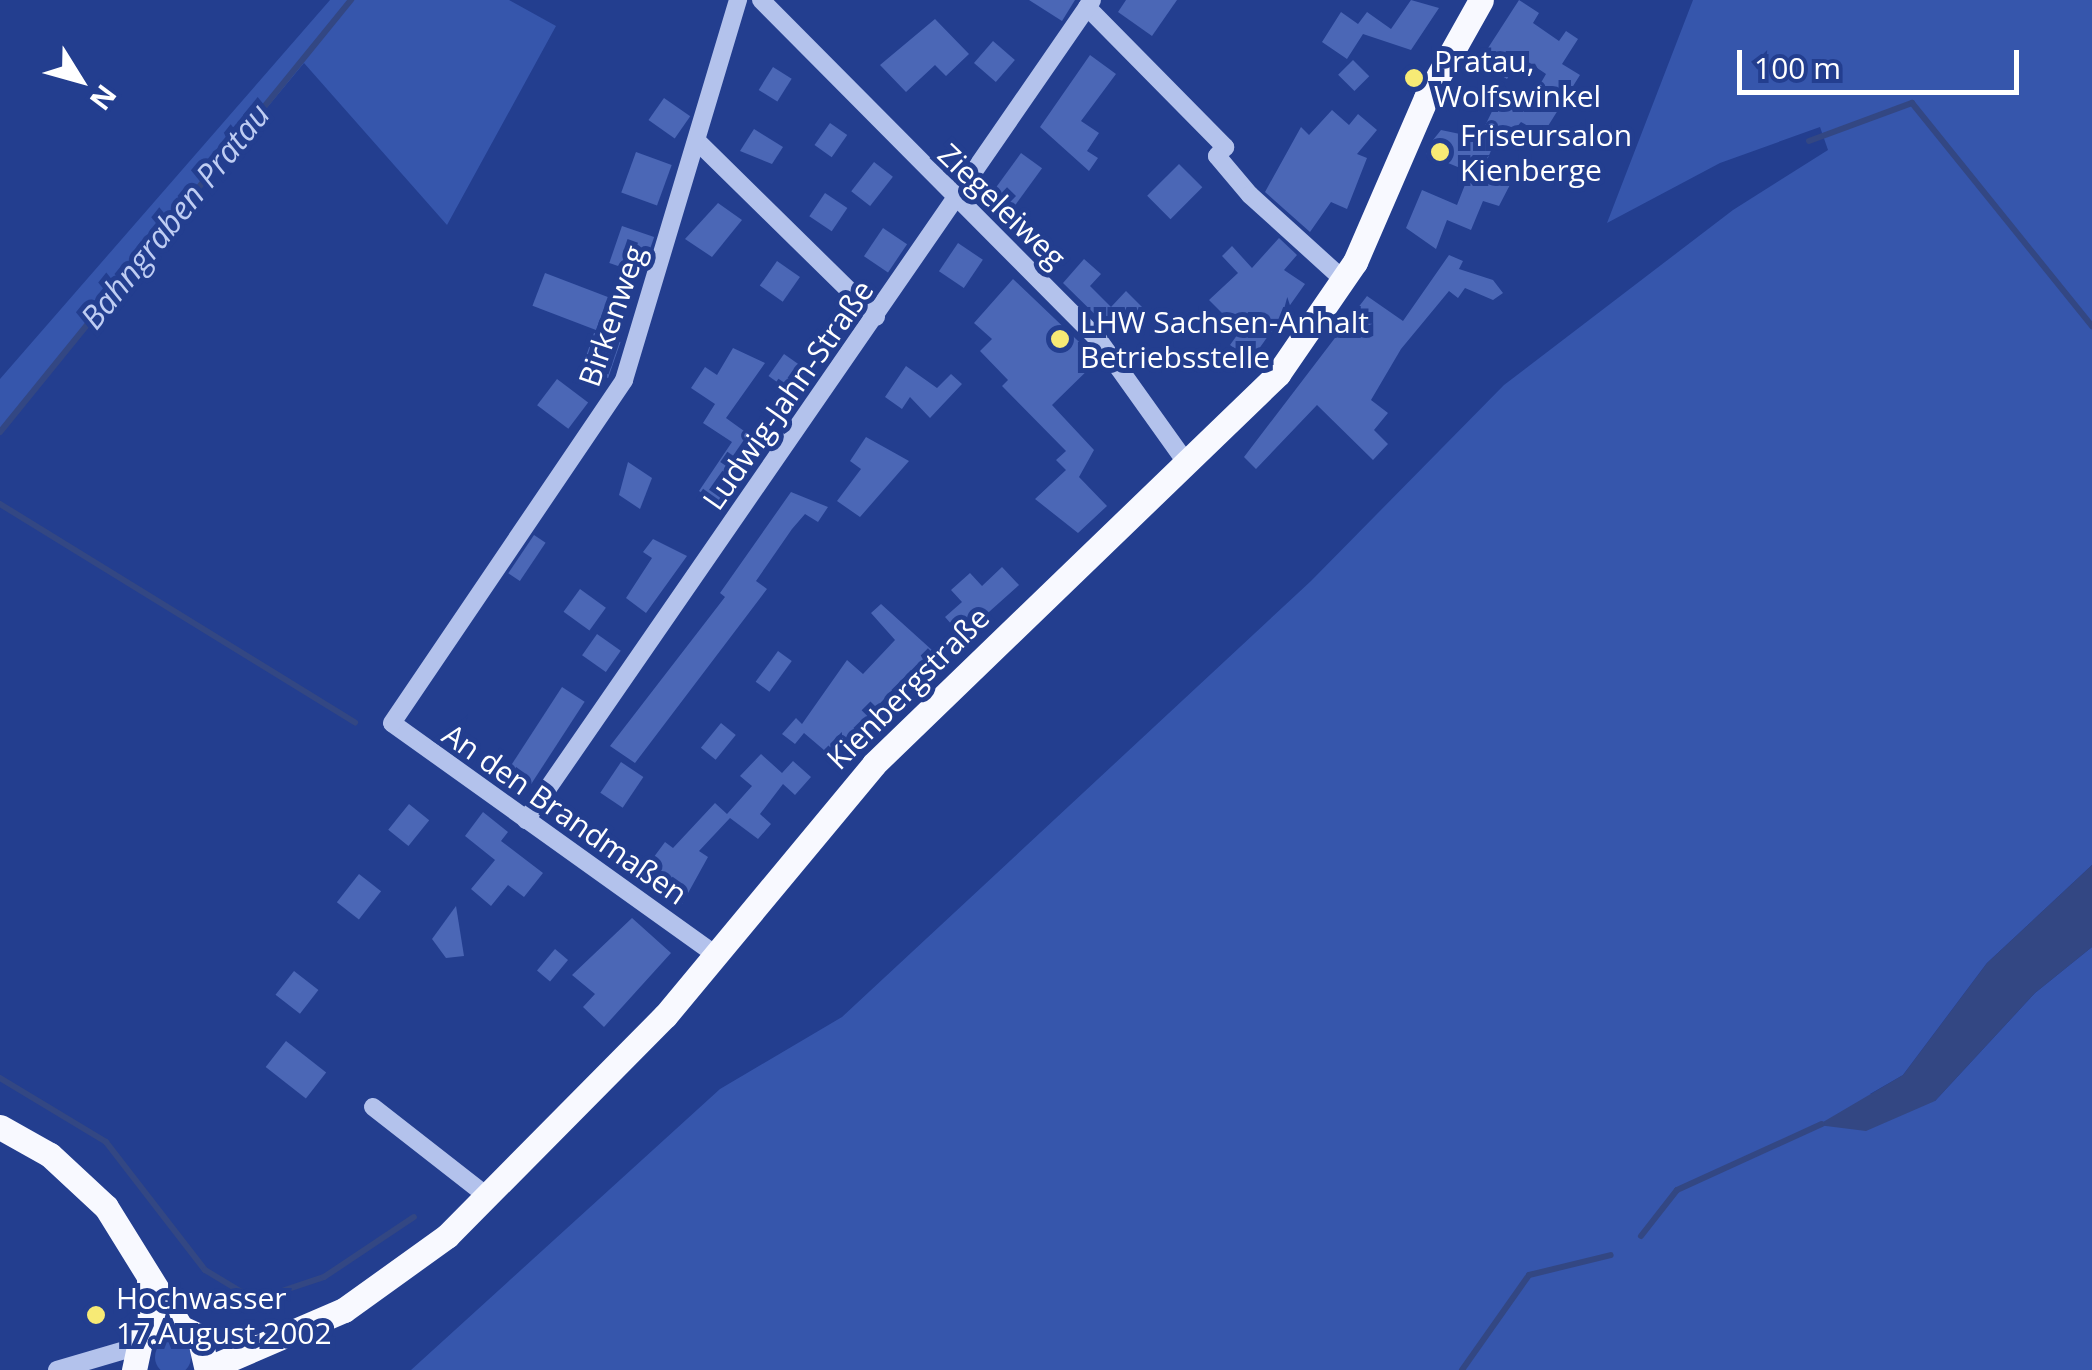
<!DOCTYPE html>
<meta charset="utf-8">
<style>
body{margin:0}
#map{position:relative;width:2092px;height:1370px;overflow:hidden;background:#233e8f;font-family:"Open Sans",sans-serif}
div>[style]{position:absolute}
.green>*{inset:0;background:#3656ac}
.round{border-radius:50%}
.water>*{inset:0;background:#334783}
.stream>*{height:6px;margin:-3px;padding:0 3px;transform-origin:3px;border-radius:3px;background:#334783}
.building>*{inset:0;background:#4b67b6;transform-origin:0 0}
.minor>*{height:18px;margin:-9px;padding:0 9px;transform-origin:9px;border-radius:9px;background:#b3c2ec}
.major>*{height:25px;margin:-12.5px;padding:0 12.5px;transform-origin:12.5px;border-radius:12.5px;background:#f8f9ff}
.dots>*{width:28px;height:28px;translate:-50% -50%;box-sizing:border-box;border:5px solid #233e8f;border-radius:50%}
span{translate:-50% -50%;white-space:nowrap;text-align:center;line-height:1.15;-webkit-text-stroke:10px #233e8f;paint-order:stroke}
.poi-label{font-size:30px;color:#fff}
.left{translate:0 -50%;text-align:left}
.street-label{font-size:30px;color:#fff}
.water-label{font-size:32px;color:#bfcdf3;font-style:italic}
.north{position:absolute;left:30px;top:30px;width:100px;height:100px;-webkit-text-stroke:8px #233e8f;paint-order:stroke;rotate:127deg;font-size:28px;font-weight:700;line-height:40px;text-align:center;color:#fff}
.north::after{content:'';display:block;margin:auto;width:35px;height:45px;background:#fff;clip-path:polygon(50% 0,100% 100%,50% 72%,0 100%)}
.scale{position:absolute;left:1737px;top:50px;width:282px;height:45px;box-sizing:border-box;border:5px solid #fff;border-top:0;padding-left:12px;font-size:30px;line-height:35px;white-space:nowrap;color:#fff;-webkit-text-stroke:8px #233e8f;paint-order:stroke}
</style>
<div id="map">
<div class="green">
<i style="clip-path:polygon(330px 0,509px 0,556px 26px,447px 225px,304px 63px,0 429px,0 379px)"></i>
<i style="clip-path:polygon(1693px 0,2092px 0,2092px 865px,1987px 963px,1903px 1075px,1870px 1094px,1935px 1101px,2035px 993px,2092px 947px,2092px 1370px,411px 1370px,720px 1089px,842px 1017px,1311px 581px,1504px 385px,1733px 210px,1828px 150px,1820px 127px,1720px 163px,1607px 223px)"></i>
<i class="round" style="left:155px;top:1339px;width:36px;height:36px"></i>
</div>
<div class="water">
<i style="clip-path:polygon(2092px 865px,2092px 947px,2035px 993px,1935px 1101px,1866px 1131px,1818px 1125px,1903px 1075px,1987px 963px)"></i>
</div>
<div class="stream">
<i style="left:1809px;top:141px;width:110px;rotate:-20.3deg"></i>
<i style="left:1912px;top:103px;width:287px;rotate:51.1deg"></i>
<i style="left:0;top:432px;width:557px;rotate:-50.91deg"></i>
<i style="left:0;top:504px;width:417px;rotate:31.6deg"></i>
<i style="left:0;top:1078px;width:124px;rotate:31.1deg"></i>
<i style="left:106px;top:1142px;width:162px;rotate:52.3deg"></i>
<i style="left:205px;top:1270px;width:58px;rotate:31deg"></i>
<i style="left:255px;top:1300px;width:73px;rotate:-18.4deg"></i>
<i style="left:324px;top:1277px;width:108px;rotate:-33.7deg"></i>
<i style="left:1641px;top:1236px;width:58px;rotate:-52deg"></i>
<i style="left:1677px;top:1190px;width:159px;rotate:-24.5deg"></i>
<i style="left:1462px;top:1370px;width:116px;rotate:-54.8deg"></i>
<i style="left:1529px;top:1275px;width:84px;rotate:-13.7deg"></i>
</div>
<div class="building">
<i style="clip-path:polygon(1029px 0,1075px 0,1062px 21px)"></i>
<i style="clip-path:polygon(1126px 0,1177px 0,1152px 36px,1118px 12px)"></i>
<i style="clip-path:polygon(1411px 0,1439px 8px,1411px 50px,1363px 34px,1347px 59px,1322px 42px,1341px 12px,1358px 24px,1367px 12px,1391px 29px)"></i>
<i style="clip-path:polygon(1519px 0,1539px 13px,1533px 23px,1559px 41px,1566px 31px,1578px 39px,1562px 64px,1580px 75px,1543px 134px,1521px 122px,1511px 134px,1500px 129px,1485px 165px,1514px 177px,1499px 206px,1483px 201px,1471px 230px,1447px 220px,1436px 249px,1406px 228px,1422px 190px,1457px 205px,1470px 172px,1426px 154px,1433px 140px,1441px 130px,1479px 138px,1501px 93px,1527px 107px,1546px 74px,1521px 57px,1507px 79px,1479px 62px)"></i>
<i style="clip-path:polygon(935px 19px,969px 54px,946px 76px,935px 65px,906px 92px,880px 65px)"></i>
<i style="left:993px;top:41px;width:29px;height:29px;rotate:41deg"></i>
<i style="clip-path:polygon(1090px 55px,1116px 74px,1081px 121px,1099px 133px,1087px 151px,1098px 158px,1089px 171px,1040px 127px)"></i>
<i style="left:1353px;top:60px;width:23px;height:21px;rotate:45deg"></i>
<i style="left:773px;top:67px;width:22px;height:27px;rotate:32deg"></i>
<i style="left:664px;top:98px;width:32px;height:27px;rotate:35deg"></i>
<i style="clip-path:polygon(1332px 110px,1349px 125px,1358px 114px,1377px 130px,1357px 154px,1367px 158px,1347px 209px,1331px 202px,1310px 232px,1265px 192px,1301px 127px,1309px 135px)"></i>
<i style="left:830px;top:123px;width:21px;height:27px;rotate:35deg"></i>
<i style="clip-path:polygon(754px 129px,783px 147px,772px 164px,740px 151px)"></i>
<i style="left:636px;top:152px;width:38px;height:43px;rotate:20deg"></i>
<i style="left:1021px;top:153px;width:26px;height:46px;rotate:36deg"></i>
<i style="left:874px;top:162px;width:24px;height:37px;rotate:38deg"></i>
<i style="left:1179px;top:164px;width:33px;height:45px;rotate:45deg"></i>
<i style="left:825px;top:193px;width:27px;height:28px;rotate:34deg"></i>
<i style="clip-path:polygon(718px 203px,742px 220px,712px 257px,685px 239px)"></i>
<i style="left:622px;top:226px;width:34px;height:39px;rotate:19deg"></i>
<i style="left:883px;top:228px;width:29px;height:34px;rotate:34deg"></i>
<i style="clip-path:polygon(1279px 238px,1297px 255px,1284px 270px,1305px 284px,1251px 360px,1230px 345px,1240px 331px,1209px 300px,1238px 273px,1222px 256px,1232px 246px,1252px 268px)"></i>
<i style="left:958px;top:243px;width:30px;height:34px;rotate:34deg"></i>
<i style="clip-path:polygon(1449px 255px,1463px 261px,1459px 269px,1493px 280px,1503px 293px,1493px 300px,1465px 288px,1458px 298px,1449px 291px,1401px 349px,1371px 400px,1388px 413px,1374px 430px,1388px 444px,1373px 460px,1317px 405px,1256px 469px,1244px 457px,1367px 296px,1403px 321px)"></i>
<i style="clip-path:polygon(1084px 259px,1101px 274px,1090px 286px,1111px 307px,1126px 291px,1146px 311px,1119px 338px,1063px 283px)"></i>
<i style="left:777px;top:261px;width:28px;height:30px;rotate:35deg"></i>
<i style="left:545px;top:273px;width:68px;height:35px;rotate:21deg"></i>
<i style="clip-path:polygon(1013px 279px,1098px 360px,1052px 405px,1094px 450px,1079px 477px,1107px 506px,1078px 533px,1035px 499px,1066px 470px,1056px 460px,1066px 451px,1002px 386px,1008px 380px,980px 351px,992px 339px,974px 323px)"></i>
<i style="left:594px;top:333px;width:28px;height:38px;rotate:19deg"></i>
<i style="clip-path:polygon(733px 348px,765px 363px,726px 418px,762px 444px,721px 506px,699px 491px,732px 442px,703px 423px,715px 404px,691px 388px,705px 367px,717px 375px)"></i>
<i style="left:784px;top:354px;width:33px;height:27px;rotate:35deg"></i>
<i style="clip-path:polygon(906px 366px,937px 388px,951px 374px,962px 384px,930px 418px,910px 397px,902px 409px,885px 397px)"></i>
<i style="left:557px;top:379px;width:39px;height:33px;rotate:37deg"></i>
<i style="clip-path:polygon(866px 437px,909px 461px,860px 517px,837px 501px,861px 469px,850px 461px)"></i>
<i style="clip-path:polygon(628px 462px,652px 478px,640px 509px,619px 495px)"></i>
<i style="clip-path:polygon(791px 492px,828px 507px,818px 522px,805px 514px,792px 529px,756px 581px,767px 589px,635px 763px,610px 746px,725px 597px,720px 593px)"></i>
<i style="left:534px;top:535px;width:14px;height:46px;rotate:34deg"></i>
<i style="clip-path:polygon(653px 539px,687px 556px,646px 613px,626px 598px,652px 558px,643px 552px)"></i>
<i style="clip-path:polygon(1002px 567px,1019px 585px,962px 636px,945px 617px,962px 602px,951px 590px,970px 573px,982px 586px)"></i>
<i style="left:580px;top:589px;width:32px;height:28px;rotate:36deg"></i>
<i style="clip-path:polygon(881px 604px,943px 660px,920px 680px,911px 670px,831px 756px,804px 733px,795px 744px,782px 734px,796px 718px,802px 724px,847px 660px,863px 674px,895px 640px,871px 613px)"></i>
<i style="left:597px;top:634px;width:29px;height:26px;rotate:35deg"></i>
<i style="left:778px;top:651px;width:17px;height:38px;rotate:36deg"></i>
<i style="left:562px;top:687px;width:27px;height:105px;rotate:33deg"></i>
<i style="left:721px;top:723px;width:19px;height:32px;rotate:39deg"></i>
<i style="clip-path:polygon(761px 754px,782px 773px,793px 761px,811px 777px,795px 795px,783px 784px,760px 814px,771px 824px,758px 839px,730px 818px,699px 851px,708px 857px,682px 904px,642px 873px,665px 842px,673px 848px,715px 803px,727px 814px,752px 786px,740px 776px)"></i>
<i style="left:621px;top:762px;width:27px;height:37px;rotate:34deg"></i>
<i style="left:409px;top:804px;width:26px;height:33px;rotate:39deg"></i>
<i style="clip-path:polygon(483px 812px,508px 832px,501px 841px,543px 873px,524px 897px,508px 885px,491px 906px,471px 889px,495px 860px,465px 836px)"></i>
<i style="left:359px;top:874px;width:28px;height:36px;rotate:38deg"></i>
<i style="clip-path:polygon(456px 906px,464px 956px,446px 958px,432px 939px)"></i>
<i style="clip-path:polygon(632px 918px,671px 953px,604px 1027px,583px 1007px,595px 994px,572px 975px)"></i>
<i style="left:555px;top:949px;width:17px;height:28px;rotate:40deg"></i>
<i style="left:294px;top:971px;width:31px;height:30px;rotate:38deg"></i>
<i style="left:286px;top:1041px;width:51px;height:33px;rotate:38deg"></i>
</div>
<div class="minor">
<i style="left:761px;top:0;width:478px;rotate:45.2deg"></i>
<i style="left:1098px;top:339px;width:153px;rotate:54.5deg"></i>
<i style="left:1087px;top:7px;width:197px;rotate:45.4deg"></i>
<i style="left:1225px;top:147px;width:12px;rotate:132deg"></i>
<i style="left:1217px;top:156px;width:51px;rotate:49.8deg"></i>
<i style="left:1250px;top:195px;width:128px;rotate:42.2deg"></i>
<i style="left:697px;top:141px;width:251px;rotate:44.5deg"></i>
<i style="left:526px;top:820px;width:996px;rotate:-55.38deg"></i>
<i style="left:716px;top:955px;width:398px;rotate:-144.4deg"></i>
<i style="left:392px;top:723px;width:414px;rotate:-55.9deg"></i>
<i style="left:624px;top:380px;width:397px;rotate:-73.3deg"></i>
<i style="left:373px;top:1107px;width:145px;rotate:38deg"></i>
<i style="left:57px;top:1370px;width:81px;rotate:-16.4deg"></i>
</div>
<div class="major">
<i style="left:0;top:1127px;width:57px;rotate:29.2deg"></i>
<i style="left:50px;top:1155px;width:76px;rotate:42.9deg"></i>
<i style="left:106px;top:1207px;width:137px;rotate:58.2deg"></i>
<i style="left:149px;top:1277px;width:52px;rotate:88.9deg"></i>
<i style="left:207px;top:1369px;width:149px;rotate:-23.3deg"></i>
<i style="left:344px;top:1310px;width:127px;rotate:-35.7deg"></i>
<i style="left:447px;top:1236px;width:310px;rotate:-45.3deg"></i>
<i style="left:665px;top:1016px;width:327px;rotate:-50.3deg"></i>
<i style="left:874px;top:764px;width:562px;rotate:-43.99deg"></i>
<i style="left:1278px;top:374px;width:136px;rotate:-55.5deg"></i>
<i style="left:1355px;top:262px;width:179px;rotate:-66.6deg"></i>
<i style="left:1426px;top:98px;width:112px;rotate:-60.7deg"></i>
<i style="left:134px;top:1370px;width:34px;rotate:-78deg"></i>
<i style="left:141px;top:1337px;width:33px;rotate:-25deg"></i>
<i style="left:171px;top:1323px;width:31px;rotate:25deg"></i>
<i style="left:199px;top:1336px;width:35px;rotate:77deg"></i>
</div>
<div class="dots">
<i style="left:1414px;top:78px;background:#f7ea75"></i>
<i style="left:1440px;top:152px;background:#f7ea75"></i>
<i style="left:1060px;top:339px;background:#f7ea75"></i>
<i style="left:96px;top:1315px;background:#f7ea75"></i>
</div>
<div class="poi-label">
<span class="left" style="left:1434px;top:78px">Pratau,<br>Wolfswinkel</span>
<span class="left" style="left:1460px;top:152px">Friseursalon<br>Kienberge</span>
<span class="left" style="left:1080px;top:339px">LHW Sachsen-Anhalt<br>Betriebsstelle</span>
<span class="left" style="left:116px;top:1315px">Hochwasser<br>17.August 2002</span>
</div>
<div class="street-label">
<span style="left:1002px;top:206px;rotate:44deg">Ziegeleiweg</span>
<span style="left:612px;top:316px;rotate:-71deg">Birkenweg</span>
<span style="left:788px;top:395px;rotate:-55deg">Ludwig-Jahn-Straße</span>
<span style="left:908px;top:688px;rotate:-45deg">Kienbergstraße</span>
<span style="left:565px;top:814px;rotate:35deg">An den Brandmaßen</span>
</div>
<div class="water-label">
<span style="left:175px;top:216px;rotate:-51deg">Bahngraben Pratau</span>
</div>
<div class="north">N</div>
<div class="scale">100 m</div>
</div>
